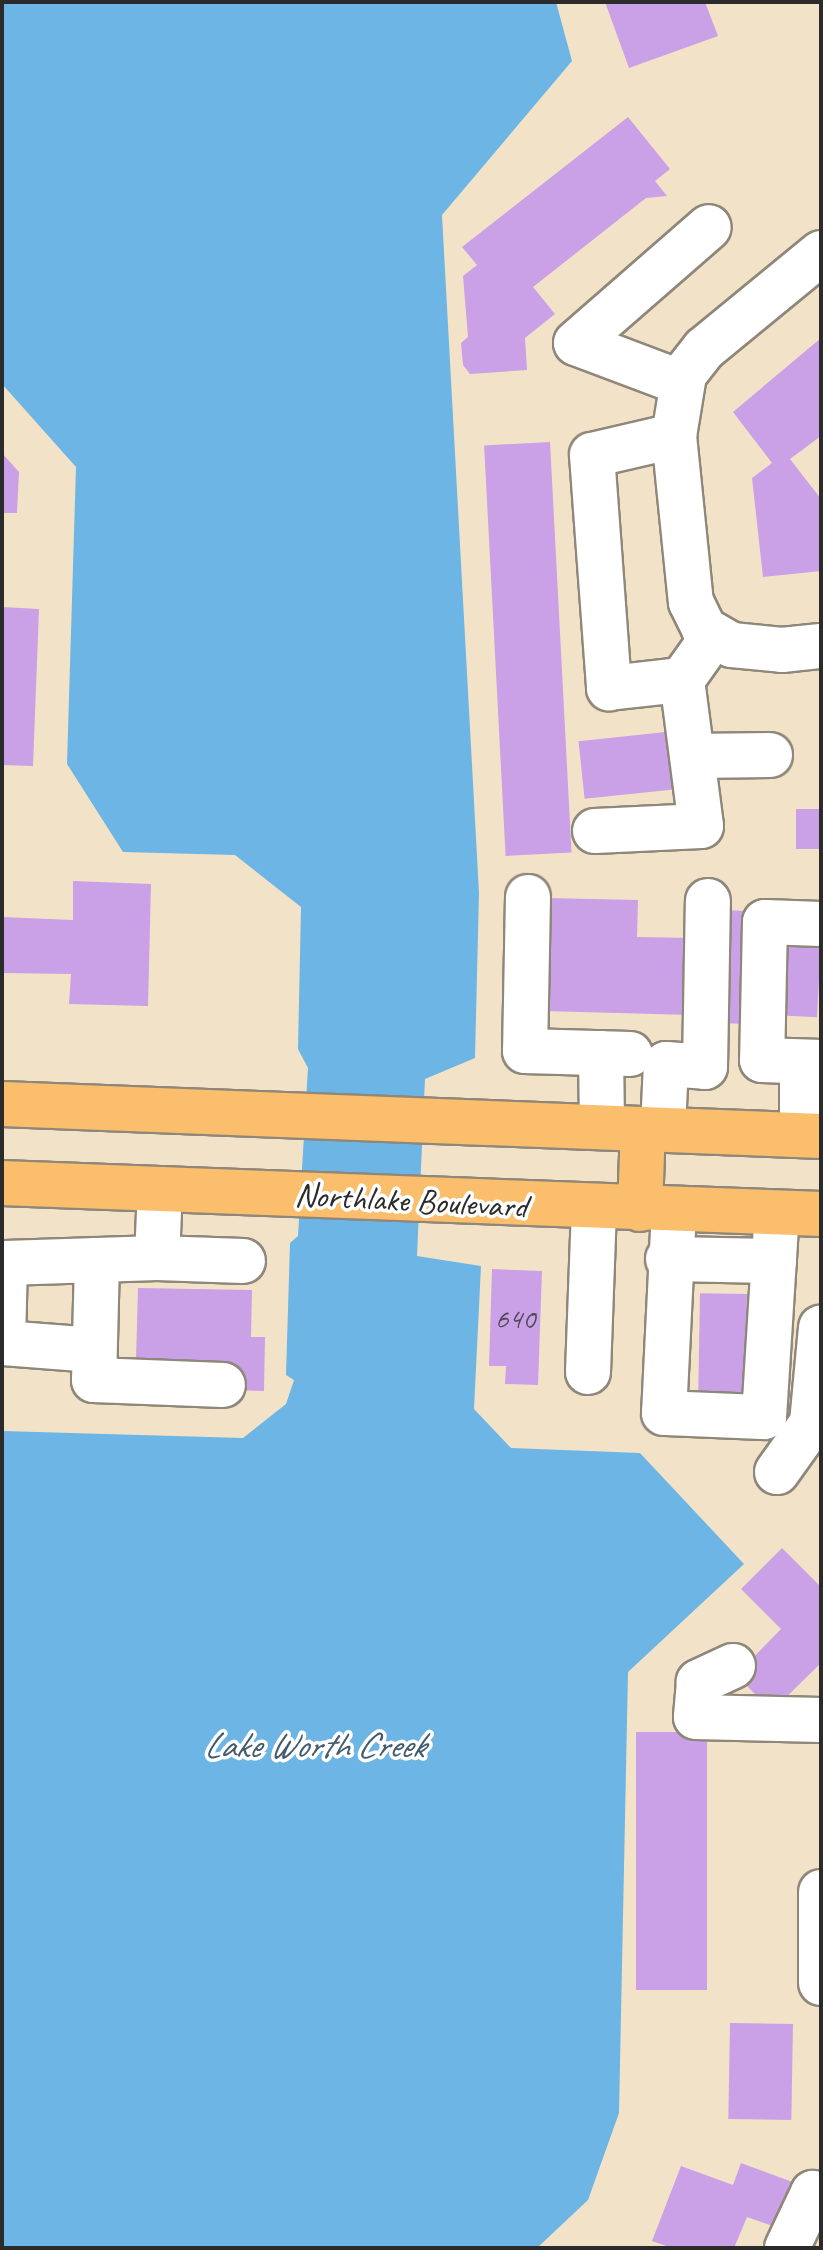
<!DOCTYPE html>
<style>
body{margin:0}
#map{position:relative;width:823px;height:2250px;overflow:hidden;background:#f2e3c8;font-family:Caveat,sans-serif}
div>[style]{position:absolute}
.water>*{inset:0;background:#6cb5e4}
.building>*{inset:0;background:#caa0e7;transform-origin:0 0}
.roads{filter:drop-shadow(2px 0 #8e877a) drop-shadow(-2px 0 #8e877a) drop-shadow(0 2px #8e877a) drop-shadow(0 -2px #8e877a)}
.minor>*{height:44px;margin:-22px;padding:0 22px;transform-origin:22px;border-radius:22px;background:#fff}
.major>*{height:44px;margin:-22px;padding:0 22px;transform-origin:22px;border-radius:22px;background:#fabe6d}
span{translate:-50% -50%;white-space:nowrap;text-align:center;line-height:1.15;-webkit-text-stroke:7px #fff;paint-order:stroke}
.number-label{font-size:30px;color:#53485a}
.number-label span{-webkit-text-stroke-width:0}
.street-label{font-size:34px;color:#2b2b2b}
.water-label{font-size:36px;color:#425b6c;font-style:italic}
.frame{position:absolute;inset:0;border:4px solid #2b2b2b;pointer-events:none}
</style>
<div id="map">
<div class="water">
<i style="clip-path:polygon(2px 2px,556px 2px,572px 61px,442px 215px,479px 893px,475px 1058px,425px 1079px,417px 1256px,481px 1266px,474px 1409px,511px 1448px,640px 1453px,744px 1564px,628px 1672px,619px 2113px,588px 2200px,537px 2248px,2px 2248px,2px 1431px,243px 1438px,286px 1404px,294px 1380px,286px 1375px,290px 1243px,298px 1236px,308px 1068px,298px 1049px,301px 907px,235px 855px,123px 852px,67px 764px,76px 467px,2px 384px)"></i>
</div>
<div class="building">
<i style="clip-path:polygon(605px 2px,705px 2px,718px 36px,629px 68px)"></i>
<i style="clip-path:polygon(628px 117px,670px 169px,655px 181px,667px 196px,646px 198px,533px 287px,555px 314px,525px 338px,527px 370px,470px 374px,463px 365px,461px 343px,468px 337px,463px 276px,477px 265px,462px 247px)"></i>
<i style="clip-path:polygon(821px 338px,821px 436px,790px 459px,821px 499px,821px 571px,763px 577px,752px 478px,772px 463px,733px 412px)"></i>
<i style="left:550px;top:442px;width:411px;height:66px;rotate:87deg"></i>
<i style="clip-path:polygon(2px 453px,19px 472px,17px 513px,2px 513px)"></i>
<i style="clip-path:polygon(2px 607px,39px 609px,33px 766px,2px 765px)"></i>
<i style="left:675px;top:731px;width:58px;height:97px;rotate:84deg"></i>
<i style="left:796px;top:809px;width:25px;height:40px"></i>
<i style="clip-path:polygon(73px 881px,151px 884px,148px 1006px,69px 1004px,71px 974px,2px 973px,2px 917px,73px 920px)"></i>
<i style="clip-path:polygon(546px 898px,638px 900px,637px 937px,694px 938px,691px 1015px,543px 1011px)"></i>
<i style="left:720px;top:910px;width:34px;height:113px;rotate:2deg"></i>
<i style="left:777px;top:940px;width:44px;height:75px;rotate:3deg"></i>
<i style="clip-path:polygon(492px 1269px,542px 1271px,538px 1385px,505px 1384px,506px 1366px,489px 1366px)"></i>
<i style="clip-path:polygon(138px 1288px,252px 1290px,251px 1337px,265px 1337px,264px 1391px,233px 1390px,235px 1363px,136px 1360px)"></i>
<i style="left:747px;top:1294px;width:99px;height:47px;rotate:91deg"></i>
<i style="clip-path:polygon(782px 1548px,821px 1587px,821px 1663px,772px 1711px,736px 1675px,781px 1629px,741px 1589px)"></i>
<i style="left:636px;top:1732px;width:71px;height:258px"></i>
<i style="left:730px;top:2023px;width:63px;height:96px;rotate:1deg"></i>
<i style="clip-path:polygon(741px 2163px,798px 2184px,781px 2229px,747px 2217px,734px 2248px,672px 2248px,652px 2241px,681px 2166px,733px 2185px)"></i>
</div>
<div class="roads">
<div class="minor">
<i style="left:821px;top:253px;width:151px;rotate:140.6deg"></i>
<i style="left:704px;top:349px;width:33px;rotate:128deg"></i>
<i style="left:684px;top:375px;width:62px;rotate:99.3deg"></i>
<i style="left:674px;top:436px;width:167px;rotate:84.2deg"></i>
<i style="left:691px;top:602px;width:30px;rotate:64deg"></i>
<i style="left:704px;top:629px;width:32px;rotate:30deg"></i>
<i style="left:732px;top:645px;width:50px;rotate:5.7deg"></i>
<i style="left:782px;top:650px;width:39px;rotate:-6deg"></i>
<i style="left:682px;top:383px;width:113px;rotate:-159.3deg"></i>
<i style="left:576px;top:343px;width:176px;rotate:-41.1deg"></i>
<i style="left:674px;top:436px;width:84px;rotate:167deg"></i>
<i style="left:592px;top:455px;width:234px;rotate:85.8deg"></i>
<i style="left:609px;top:688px;width:73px;rotate:-6.3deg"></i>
<i style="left:682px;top:680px;width:55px;rotate:-54.6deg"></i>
<i style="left:693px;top:756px;width:77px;rotate:-0.7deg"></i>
<i style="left:595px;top:831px;width:106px;rotate:-2.7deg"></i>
<i style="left:701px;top:826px;width:147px;rotate:-97.4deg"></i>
<i style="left:528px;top:897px;width:154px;rotate:91.1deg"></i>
<i style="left:525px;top:1051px;width:105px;rotate:1.6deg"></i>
<i style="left:821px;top:924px;width:56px;rotate:-178deg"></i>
<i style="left:765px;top:922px;width:138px;rotate:91.2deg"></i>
<i style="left:762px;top:1060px;width:59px;rotate:1.9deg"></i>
<i style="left:601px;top:1053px;width:74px;rotate:89.2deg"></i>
<i style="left:663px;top:1129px;width:65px;rotate:-87.4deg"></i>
<i style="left:666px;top:1064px;width:39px;rotate:4deg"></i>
<i style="left:705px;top:1067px;width:166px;rotate:-89deg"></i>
<i style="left:802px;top:1135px;width:73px;rotate:-90deg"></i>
<i style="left:160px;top:1189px;width:69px;rotate:92.5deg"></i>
<i style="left:157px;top:1258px;width:86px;rotate:2deg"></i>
<i style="left:674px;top:1210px;width:203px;rotate:92.8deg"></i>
<i style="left:664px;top:1413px;width:100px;rotate:2.3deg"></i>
<i style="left:764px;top:1417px;width:204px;rotate:-86.4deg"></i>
<i style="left:157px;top:1258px;width:60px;rotate:178.1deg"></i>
<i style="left:97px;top:1260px;width:120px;rotate:91.4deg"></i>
<i style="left:94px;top:1380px;width:129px;rotate:2.2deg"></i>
<i style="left:668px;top:1259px;width:106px;rotate:1.1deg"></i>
<i style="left:94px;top:1350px;width:91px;rotate:-175.6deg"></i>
<i style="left:3px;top:1343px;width:80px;rotate:-88.6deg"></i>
<i style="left:5px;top:1263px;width:92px;rotate:-1.9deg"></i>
<i style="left:588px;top:1372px;width:165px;rotate:-87.9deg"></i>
<i style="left:777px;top:1472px;width:60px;rotate:-54.5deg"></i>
<i style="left:812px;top:1423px;width:96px;rotate:-84.6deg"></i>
<i style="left:733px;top:1666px;width:38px;rotate:155deg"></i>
<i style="left:699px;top:1682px;width:35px;rotate:95deg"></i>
<i style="left:696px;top:1717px;width:125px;rotate:1.4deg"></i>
<i style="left:821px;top:1892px;width:91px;rotate:90deg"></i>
<i style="left:787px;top:2248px;width:61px;rotate:-64.7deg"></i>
<i style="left:813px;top:2193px;width:8px;rotate:14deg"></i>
</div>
<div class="major">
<i style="left:2px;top:1104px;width:820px;rotate:2.24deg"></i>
<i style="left:2px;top:1183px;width:820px;rotate:2.17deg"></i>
<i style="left:640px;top:1209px;width:80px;rotate:-87.9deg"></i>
</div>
</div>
<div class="number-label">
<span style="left:515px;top:1318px">640</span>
</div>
<div class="street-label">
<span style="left:411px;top:1200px;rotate:3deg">Northlake Boulevard</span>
</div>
<div class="water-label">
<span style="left:314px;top:1746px">Lake Worth Creek</span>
</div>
<div class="frame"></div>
</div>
